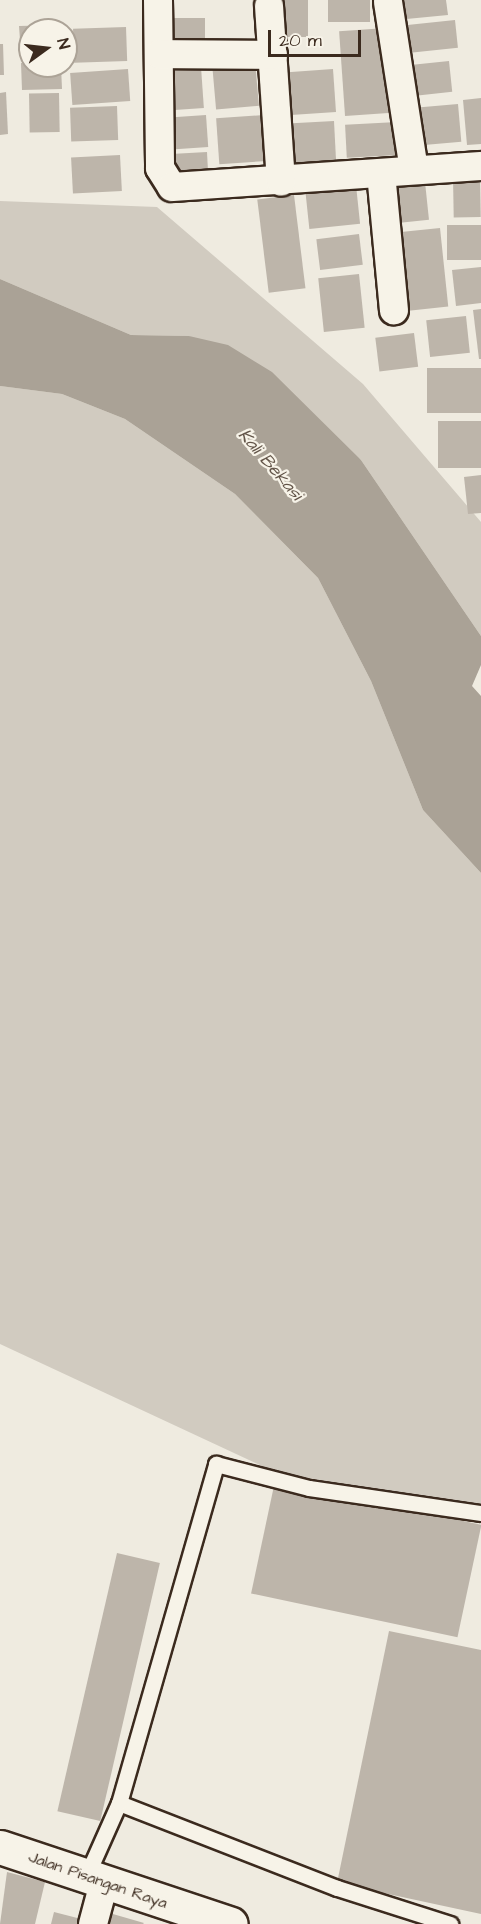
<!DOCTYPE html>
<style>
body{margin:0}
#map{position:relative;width:481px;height:1924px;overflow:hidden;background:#efebe0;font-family:"Architects Daughter",sans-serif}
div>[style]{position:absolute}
.green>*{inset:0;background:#d1cbc0}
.water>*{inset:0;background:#aaa296}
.building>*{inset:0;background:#bdb5aa;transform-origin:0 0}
.roads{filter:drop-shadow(2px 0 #3b2a1e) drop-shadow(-2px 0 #3b2a1e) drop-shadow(0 2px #3b2a1e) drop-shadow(0 -2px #3b2a1e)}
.lane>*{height:15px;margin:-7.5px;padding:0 7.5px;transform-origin:7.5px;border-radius:7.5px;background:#f7f3e8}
.street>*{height:28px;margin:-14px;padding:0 14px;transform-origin:14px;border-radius:14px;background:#f7f3e8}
.secondary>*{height:33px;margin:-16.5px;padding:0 16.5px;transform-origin:16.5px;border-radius:16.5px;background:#f7f3e8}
span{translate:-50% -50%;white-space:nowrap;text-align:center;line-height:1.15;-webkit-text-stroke:4.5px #f7f3e8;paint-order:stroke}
.street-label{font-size:16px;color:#3b2a1e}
.water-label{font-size:18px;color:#625448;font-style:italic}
.north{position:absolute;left:18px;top:18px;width:60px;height:60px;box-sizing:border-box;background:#f7f3e8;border:2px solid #aca397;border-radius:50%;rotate:75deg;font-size:16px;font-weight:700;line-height:24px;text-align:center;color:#3b2a1e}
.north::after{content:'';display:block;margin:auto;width:21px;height:27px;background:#3b2a1e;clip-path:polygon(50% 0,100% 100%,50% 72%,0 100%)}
.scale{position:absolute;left:268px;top:30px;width:93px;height:27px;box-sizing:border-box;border:3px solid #3b2a1e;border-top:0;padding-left:8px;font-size:18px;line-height:21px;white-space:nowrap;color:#3b2a1e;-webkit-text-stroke:4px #f7f3e8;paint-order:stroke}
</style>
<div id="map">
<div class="green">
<i style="clip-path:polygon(0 201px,157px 207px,363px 384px,481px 522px,481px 636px,361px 460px,189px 336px,131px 335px,0 279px)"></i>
<i style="clip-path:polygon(0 386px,62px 394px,125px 419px,235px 494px,318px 578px,371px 681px,423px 810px,481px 873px,481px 1513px,309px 1488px,0 1344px)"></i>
</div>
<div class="water">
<i style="clip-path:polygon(0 279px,131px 335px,189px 336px,228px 345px,272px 372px,361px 460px,481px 636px,481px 665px,472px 686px,481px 696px,481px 873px,423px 810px,371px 681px,318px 578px,235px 494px,125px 419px,62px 394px,0 386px)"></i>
</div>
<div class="building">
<i style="left:271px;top:0;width:37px;height:37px"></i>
<i style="left:328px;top:0;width:42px;height:22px"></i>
<i style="clip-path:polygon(394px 0,446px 0,448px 15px,396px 20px)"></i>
<i style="left:169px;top:18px;width:36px;height:29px"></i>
<i style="left:455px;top:20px;width:28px;height:55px;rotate:84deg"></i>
<i style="clip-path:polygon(57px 25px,58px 30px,30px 30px,30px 54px,21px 54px,19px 26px)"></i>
<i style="left:126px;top:27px;width:34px;height:53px;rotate:88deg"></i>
<i style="left:386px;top:28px;width:85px;height:47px;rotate:86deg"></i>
<i style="clip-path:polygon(0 44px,3px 44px,4px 75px,0 75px)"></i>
<i style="left:255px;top:61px;width:45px;height:43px;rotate:85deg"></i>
<i style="left:449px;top:61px;width:31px;height:46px;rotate:84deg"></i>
<i style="clip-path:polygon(21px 63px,61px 66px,62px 89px,22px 90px)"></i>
<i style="left:201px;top:67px;width:41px;height:33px;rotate:86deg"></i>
<i style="left:128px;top:69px;width:32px;height:58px;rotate:86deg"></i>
<i style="left:333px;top:69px;width:43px;height:49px;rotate:86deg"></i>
<i style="clip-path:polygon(6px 92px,8px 134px,0 135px,0 93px)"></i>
<i style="left:59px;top:93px;width:39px;height:30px;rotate:89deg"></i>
<i style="clip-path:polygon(481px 98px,481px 144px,467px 145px,463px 100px)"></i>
<i style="left:458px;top:104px;width:38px;height:46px;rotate:85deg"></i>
<i style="left:117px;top:106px;width:34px;height:47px;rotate:88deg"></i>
<i style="left:206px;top:115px;width:32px;height:33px;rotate:86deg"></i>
<i style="left:264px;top:115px;width:46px;height:48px;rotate:86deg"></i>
<i style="left:334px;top:121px;width:40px;height:51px;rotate:87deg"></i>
<i style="left:397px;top:122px;width:33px;height:52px;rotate:87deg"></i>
<i style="left:207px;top:152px;width:22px;height:36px;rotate:87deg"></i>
<i style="left:120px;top:155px;width:36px;height:49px;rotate:87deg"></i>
<i style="left:480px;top:176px;width:41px;height:27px;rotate:89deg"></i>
<i style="left:425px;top:182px;width:38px;height:41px;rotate:84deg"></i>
<i style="left:356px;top:185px;width:39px;height:51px;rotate:84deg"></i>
<i style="left:294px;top:195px;width:94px;height:37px;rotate:83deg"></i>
<i style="left:481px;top:225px;width:35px;height:34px;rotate:90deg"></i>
<i style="left:440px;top:228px;width:79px;height:49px;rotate:84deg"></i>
<i style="left:359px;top:234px;width:31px;height:43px;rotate:83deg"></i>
<i style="clip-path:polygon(481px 267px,481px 303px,456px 306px,452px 270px)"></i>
<i style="left:359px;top:274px;width:54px;height:41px;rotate:84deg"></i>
<i style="clip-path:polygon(481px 309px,481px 359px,479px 359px,473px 310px)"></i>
<i style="left:466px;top:316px;width:37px;height:40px;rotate:84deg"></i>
<i style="left:414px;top:333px;width:34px;height:39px;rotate:83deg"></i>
<i style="left:481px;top:368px;width:45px;height:54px;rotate:90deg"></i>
<i style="left:481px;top:421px;width:47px;height:43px;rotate:90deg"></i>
<i style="clip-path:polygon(481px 475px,481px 513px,468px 514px,464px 477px)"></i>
<i style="left:275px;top:1481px;width:211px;height:115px;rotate:12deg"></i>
<i style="left:117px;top:1553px;width:44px;height:265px;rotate:13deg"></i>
<i style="clip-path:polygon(389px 1631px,481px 1650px,481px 1914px,337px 1883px)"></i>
<i style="clip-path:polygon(7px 1872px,45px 1882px,35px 1924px,0 1924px)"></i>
<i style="clip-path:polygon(99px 1910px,144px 1923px,143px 1924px,95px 1924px)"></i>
<i style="clip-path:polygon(54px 1912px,89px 1921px,89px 1924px,51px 1924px)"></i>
</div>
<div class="roads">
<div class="lane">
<i style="left:119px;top:1803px;width:234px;rotate:21.3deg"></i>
<i style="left:337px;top:1888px;width:119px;rotate:17.7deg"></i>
<i style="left:86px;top:1877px;width:81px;rotate:-66deg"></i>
<i style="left:119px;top:1803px;width:353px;rotate:-74deg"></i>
<i style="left:216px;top:1464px;width:96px;rotate:14.5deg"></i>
<i style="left:309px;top:1488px;width:174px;rotate:8.3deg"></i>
</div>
<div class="street">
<i style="left:158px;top:0;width:168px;rotate:89.3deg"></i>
<i style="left:160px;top:168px;width:22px;rotate:58deg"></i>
<i style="left:172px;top:187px;width:310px;rotate:-3.9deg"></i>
<i style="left:388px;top:2px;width:169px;rotate:81.2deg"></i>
<i style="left:269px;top:6px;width:176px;rotate:86.1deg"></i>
<i style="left:160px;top:54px;width:113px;rotate:0.5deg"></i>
<i style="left:381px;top:173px;width:138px;rotate:84.6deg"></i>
<i style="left:93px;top:1924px;width:42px;rotate:-75deg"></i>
</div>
<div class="secondary">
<i style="left:0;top:1847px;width:243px;rotate:18.4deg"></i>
</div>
</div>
<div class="street-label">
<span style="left:98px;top:1880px;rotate:19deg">Jalan Pisangan Raya</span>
</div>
<div class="water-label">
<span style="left:270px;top:465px;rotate:49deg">Kali Bekasi</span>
</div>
<div class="north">N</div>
<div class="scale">20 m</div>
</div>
